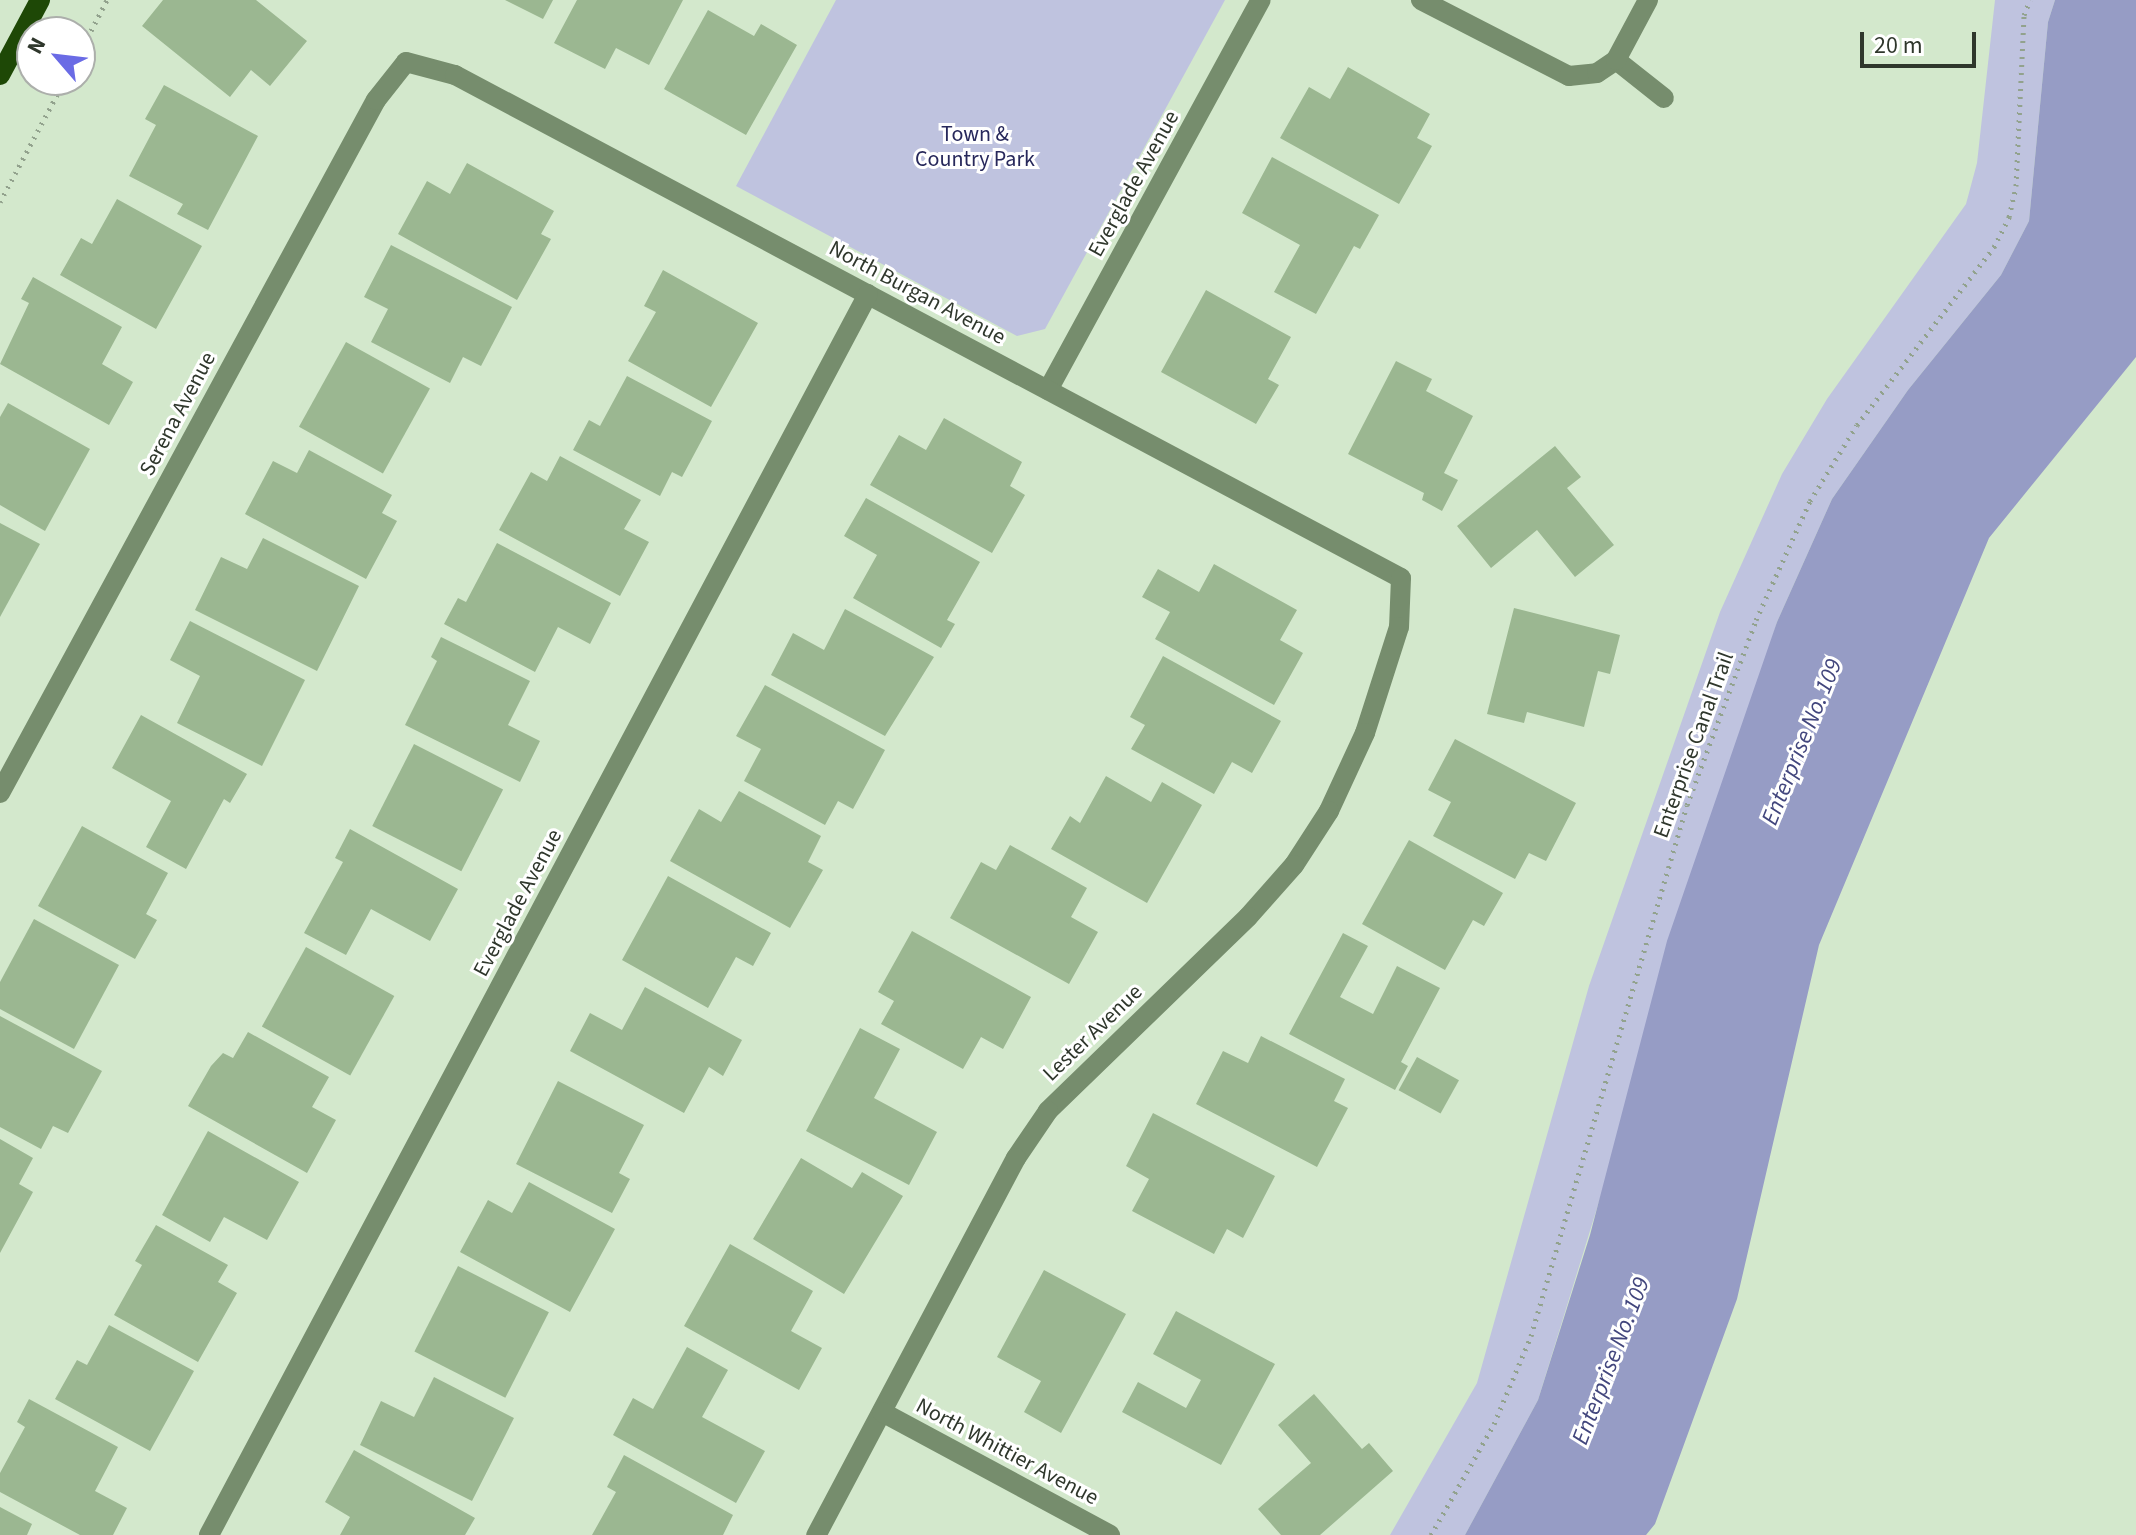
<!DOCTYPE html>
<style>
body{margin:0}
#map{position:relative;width:2136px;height:1535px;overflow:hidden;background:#d3e8cc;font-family:"Source Sans 3",sans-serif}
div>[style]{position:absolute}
.green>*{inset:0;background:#bfc3df}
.water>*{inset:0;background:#969cc5}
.building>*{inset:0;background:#9bb791;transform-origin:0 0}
.path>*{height:5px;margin-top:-2.5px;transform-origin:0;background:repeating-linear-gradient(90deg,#92a28d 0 2px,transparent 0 8px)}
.minor>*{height:20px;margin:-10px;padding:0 10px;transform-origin:10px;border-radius:10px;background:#768d6d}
.major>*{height:20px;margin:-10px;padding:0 10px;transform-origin:10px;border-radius:10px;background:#1e4806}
span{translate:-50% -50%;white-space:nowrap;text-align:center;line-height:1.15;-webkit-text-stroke:6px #fff;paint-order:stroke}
.park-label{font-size:22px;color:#27285b}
.street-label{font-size:22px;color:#2f372c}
.water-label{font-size:24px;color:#42467d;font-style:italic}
.north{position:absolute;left:16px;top:16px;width:80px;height:80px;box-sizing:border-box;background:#fff;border:2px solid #acafab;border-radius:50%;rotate:298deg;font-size:22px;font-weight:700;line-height:32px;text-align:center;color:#2f372c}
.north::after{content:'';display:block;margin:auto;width:28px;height:36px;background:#6a6be5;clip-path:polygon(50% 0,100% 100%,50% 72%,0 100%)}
.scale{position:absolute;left:1860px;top:32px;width:116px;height:36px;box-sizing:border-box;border:4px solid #2f372c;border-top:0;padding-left:10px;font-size:24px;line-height:28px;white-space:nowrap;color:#2f372c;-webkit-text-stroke:6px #fff;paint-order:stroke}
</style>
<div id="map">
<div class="green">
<i style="clip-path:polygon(836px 0,1225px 0,1045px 329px,1017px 336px,736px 186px)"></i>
<i style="clip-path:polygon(1995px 0,2055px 0,2048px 22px,2029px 221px,2001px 275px,1908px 390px,1832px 499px,1777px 622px,1538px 1400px,1465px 1535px,1390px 1535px,1477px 1383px,1589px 986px,1720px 612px,1782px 474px,1827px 399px,1966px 204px,1977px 163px)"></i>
</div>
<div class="water">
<i style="clip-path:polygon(2055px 0,2136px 0,2136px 357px,1989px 538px,1819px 945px,1737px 1299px,1655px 1524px,1646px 1535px,1465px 1535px,1538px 1400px,1590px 1235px,1667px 941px,1777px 622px,1832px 499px,1908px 390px,2001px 275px,2029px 221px,2048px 22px)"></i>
</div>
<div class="building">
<i style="clip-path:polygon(163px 0,256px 0,307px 41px,270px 86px,251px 70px,230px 97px,142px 26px)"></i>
<i style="clip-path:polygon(505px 0,553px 0,543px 19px)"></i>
<i style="clip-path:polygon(577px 0,683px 0,649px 65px,616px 48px,605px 69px,554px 43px)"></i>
<i style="clip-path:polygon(708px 10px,754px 36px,761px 24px,797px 45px,746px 135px,664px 89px)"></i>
<i style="clip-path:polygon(1348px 67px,1430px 114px,1417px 138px,1432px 146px,1399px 204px,1280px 138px,1309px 87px,1330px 99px)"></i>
<i style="clip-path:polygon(164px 85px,258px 136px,208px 230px,177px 214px,183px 204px,129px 176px,156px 125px,145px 119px)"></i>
<i style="clip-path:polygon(1272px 157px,1379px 215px,1360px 249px,1354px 246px,1316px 314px,1274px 292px,1300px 245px,1242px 213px)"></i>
<i style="clip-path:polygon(467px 163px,554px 211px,541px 234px,551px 239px,517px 300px,398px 234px,427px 181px,450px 194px)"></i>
<i style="clip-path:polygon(117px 199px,202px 246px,156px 329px,60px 275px,81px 238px,92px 244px)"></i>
<i style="clip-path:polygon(391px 245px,512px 307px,481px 366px,463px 357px,450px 383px,371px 342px,388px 309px,364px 297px)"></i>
<i style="clip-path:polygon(663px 270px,758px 323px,711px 407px,628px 361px,656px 312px,644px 306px)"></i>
<i style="clip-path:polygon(33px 277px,122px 327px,102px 364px,133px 382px,109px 425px,0 364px,29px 303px,21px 299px)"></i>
<i style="clip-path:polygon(1206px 290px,1291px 337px,1268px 379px,1279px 385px,1256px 424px,1161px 372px)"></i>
<i style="left:346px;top:342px;width:96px;height:97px;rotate:29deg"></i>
<i style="clip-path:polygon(1396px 361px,1432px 379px,1426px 391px,1473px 416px,1444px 473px,1458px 480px,1442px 511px,1422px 500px,1424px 493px,1348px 454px)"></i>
<i style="clip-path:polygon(627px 376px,712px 421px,682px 477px,672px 472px,660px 496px,573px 450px,589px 420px,600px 426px)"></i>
<i style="clip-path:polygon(8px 403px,90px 449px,45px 531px,0 505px,0 417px)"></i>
<i style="clip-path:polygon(944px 418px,1022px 462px,1010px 486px,1025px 495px,992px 553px,870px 485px,899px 435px,926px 450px)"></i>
<i style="clip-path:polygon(1555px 446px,1581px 477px,1567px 488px,1614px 545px,1575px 577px,1537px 530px,1491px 568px,1457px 526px)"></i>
<i style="clip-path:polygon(309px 450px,392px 495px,382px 513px,397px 521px,366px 579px,245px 514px,273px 461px,297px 473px)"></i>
<i style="clip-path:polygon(560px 456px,641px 500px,624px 529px,649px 542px,620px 596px,499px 530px,531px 472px,547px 481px)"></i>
<i style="clip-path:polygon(866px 498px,980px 562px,947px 620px,955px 624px,941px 648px,853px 598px,877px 555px,844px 536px)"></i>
<i style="clip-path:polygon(0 523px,40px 544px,0 617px)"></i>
<i style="clip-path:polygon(263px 538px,359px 586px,317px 671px,195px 610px,221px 557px,247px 569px)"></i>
<i style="clip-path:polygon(497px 543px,611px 603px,590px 644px,558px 627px,535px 672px,444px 624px,458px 598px,466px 602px)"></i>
<i style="clip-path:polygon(1214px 564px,1297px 610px,1280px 640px,1303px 653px,1274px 705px,1155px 639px,1170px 612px,1142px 597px,1158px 569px,1199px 592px)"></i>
<i style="clip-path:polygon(1514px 608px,1620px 635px,1610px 674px,1598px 671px,1584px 727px,1527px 712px,1524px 723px,1487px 714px)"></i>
<i style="clip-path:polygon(845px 609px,934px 657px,885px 736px,771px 675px,793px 633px,824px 650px)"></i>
<i style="clip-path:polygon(190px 621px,305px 680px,262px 766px,177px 723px,200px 676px,170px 660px)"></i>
<i style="clip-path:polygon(441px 637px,530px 681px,508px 725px,540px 741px,520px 782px,405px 725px,437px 661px,431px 657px)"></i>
<i style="clip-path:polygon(1163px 656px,1281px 721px,1252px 773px,1232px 762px,1214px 794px,1131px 749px,1145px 725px,1130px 717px)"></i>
<i style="clip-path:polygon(765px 685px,885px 750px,853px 809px,838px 801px,825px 825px,744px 781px,761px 749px,736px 736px)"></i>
<i style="clip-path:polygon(141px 715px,247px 774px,230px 803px,224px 799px,186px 869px,146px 847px,171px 801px,112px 768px)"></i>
<i style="clip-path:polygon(1455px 739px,1576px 803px,1546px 861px,1529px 853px,1515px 879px,1433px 836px,1451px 802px,1428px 790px)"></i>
<i style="left:414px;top:744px;width:100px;height:92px;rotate:27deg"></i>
<i style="clip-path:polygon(1106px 776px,1151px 802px,1162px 782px,1202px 805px,1147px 903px,1051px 849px,1070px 816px,1080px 823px)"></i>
<i style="clip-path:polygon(739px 791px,821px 836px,808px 862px,823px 870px,790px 928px,670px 861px,699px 809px,721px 822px)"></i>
<i style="clip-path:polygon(82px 826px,168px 873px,146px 914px,157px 920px,135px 959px,38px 906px)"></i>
<i style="clip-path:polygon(350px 829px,458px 889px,430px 941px,371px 909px,346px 955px,304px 933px,343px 862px,335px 858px)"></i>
<i style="clip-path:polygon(1409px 840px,1503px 893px,1484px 926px,1473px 920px,1445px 970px,1362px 924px)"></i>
<i style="clip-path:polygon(1010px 845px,1087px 888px,1071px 917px,1098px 932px,1069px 984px,950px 918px,981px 862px,996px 870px)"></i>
<i style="clip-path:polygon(668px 876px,771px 933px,753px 966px,736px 957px,708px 1008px,622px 960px)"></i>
<i style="clip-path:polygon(34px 919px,119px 965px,74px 1049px,0 1009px,0 982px)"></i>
<i style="clip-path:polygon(912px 931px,1031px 997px,1003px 1049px,981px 1037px,963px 1069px,881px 1024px,894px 1001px,878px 992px)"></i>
<i style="clip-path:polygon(1343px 933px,1368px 946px,1340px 997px,1373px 1014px,1397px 966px,1440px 988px,1401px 1062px,1408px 1066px,1395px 1090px,1289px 1034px)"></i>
<i style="left:306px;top:947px;width:101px;height:91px;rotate:29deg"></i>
<i style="clip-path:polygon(645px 987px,742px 1040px,723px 1076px,709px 1067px,684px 1113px,570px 1051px,590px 1013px,622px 1030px)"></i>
<i style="clip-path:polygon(0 1016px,102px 1071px,68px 1133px,53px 1126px,41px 1149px,0 1127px)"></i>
<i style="clip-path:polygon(860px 1028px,900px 1049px,874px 1098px,937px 1132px,909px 1185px,806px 1131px)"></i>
<i style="clip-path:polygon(248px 1032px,329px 1077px,312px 1107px,336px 1120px,307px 1173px,188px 1106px,211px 1066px,223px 1053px,233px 1058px)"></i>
<i style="clip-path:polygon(1261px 1036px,1345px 1079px,1334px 1101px,1348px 1108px,1317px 1167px,1196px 1104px,1223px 1051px,1248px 1063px)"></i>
<i style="left:1417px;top:1057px;width:48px;height:38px;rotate:29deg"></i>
<i style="clip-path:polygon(558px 1081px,644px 1125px,619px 1173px,630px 1179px,612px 1213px,516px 1164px)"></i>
<i style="clip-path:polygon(1153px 1113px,1275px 1176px,1243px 1238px,1227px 1229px,1214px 1254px,1132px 1211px,1149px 1179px,1126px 1166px)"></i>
<i style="clip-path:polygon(208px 1131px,299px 1182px,267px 1240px,224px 1217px,210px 1242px,162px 1215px)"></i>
<i style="clip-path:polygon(0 1139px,33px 1158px,19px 1184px,33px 1192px,0 1253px)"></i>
<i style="clip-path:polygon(801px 1158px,852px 1188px,862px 1172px,903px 1196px,844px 1294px,753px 1239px)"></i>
<i style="clip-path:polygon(529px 1182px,615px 1229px,570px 1312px,460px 1252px,488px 1200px,512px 1213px)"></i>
<i style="clip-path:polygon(156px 1225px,228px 1265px,218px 1282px,237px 1293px,198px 1362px,114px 1315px,142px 1265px,135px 1261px)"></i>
<i style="clip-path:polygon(730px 1244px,813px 1291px,791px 1331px,822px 1348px,799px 1390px,684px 1326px)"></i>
<i style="left:458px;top:1266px;width:102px;height:96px;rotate:27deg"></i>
<i style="clip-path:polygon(1044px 1270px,1126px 1314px,1061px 1433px,1024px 1412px,1041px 1381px,997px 1357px)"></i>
<i style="clip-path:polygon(1176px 1311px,1275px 1364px,1221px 1465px,1122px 1412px,1138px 1382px,1186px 1408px,1201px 1380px,1153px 1354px)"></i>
<i style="clip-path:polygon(109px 1325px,194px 1371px,150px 1451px,55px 1399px,77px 1360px,87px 1365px)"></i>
<i style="clip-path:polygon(687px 1347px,728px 1370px,702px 1417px,765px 1451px,736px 1503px,613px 1435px,633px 1398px,653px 1409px)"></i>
<i style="clip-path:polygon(434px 1377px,514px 1418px,472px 1501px,360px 1445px,381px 1401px,414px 1417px)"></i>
<i style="clip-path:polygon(1314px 1394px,1362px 1449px,1369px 1443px,1393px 1471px,1320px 1535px,1281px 1535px,1258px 1509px,1311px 1463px,1278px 1425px)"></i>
<i style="clip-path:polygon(29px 1399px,118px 1447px,95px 1491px,127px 1508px,113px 1535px,80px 1535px,0 1492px,0 1473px,25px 1427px,17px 1422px)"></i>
<i style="clip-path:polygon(354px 1450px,475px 1518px,465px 1535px,340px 1535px,350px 1517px,325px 1502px)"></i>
<i style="clip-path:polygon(624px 1455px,733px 1515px,723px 1535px,592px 1535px,616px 1492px,607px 1487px)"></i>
<i style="clip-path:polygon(0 1507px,32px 1524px,27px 1535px,0 1535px)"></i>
</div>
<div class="path">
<i style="left:80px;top:52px;width:59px;rotate:-62.6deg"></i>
<i style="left:0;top:202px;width:138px;rotate:-62deg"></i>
<i style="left:1431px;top:1535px;width:128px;rotate:-60.4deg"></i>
<i style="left:1494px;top:1424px;width:95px;rotate:-67.2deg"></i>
<i style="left:1531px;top:1336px;width:553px;rotate:-73.63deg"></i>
<i style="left:1687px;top:805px;width:197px;rotate:-69.5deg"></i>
<i style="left:1756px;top:620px;width:131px;rotate:-65.6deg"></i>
<i style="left:1810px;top:501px;width:89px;rotate:-58.3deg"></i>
<i style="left:1857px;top:425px;width:225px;rotate:-52.4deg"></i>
<i style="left:1994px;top:247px;width:34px;rotate:-63deg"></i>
<i style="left:2009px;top:217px;width:32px;rotate:-77deg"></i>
<i style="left:2016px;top:186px;width:171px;rotate:-87.3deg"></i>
<i style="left:2024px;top:15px;width:16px;rotate:-68deg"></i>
</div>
<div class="minor">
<i style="left:1421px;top:0;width:166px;rotate:27.2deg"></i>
<i style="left:1569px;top:76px;width:28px;rotate:-6deg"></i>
<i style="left:1597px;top:73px;width:23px;rotate:-34deg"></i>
<i style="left:1616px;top:60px;width:61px;rotate:38.4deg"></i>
<i style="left:1616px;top:60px;width:68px;rotate:-61.9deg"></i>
<i style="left:1048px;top:390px;width:444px;rotate:-61.4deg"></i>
<i style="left:0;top:793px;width:788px;rotate:-61.52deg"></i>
<i style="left:376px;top:100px;width:48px;rotate:-51.7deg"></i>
<i style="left:406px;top:62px;width:51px;rotate:14.9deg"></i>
<i style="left:455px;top:75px;width:1071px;rotate:28deg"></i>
<i style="left:1401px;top:578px;width:49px;rotate:92.3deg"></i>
<i style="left:1399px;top:627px;width:111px;rotate:107.8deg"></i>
<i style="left:1365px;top:733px;width:86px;rotate:114.8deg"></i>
<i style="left:1329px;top:811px;width:64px;rotate:122.9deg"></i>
<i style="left:1294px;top:865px;width:69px;rotate:131.5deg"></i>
<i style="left:1248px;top:917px;width:279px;rotate:135.9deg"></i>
<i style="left:1048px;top:1111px;width:57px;rotate:124.2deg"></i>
<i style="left:1016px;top:1158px;width:427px;rotate:117.9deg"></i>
<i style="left:882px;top:1412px;width:259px;rotate:28.3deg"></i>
<i style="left:209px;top:1535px;width:1405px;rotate:-62.03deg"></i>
</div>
<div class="major">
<i style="left:0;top:75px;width:85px;rotate:-61.9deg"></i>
</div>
<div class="park-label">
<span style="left:975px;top:147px">Town &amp;<br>Country Park</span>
</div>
<div class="street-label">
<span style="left:1134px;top:184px;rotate:-61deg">Everglade Avenue</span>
<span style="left:917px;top:293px;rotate:28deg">North Burgan Avenue</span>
<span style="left:178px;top:414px;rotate:-62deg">Serena Avenue</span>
<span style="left:1694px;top:745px;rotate:-70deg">Enterprise Canal Trail</span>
<span style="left:518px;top:903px;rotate:-62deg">Everglade Avenue</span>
<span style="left:1093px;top:1033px;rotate:-44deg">Lester Avenue</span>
<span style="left:1007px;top:1452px;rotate:28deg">North Whittier Avenue</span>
</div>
<div class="water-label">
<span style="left:1802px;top:742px;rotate:-68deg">Enterprise No. 109</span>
<span style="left:1611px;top:1361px;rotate:-69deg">Enterprise No. 109</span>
</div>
<div class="north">N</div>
<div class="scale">20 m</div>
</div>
